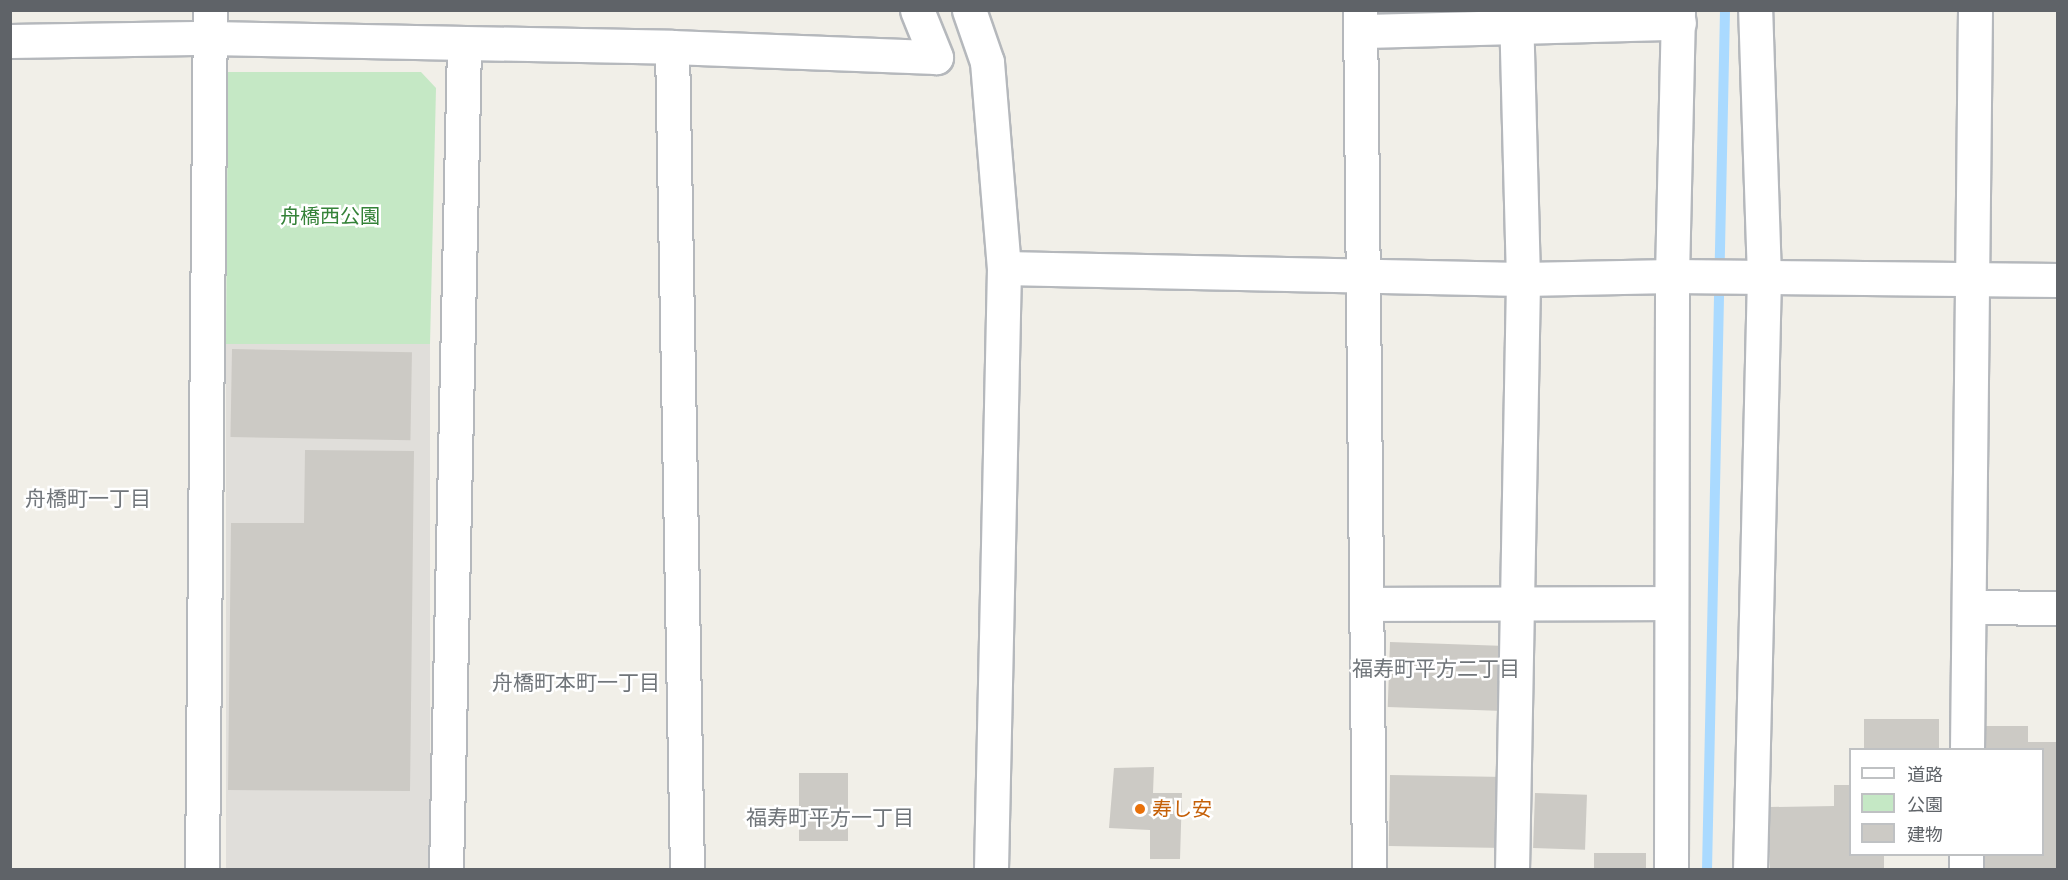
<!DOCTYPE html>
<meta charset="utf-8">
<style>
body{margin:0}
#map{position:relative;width:2068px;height:880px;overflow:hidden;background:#f1efe8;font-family:"PT Sans","Noto Sans JP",sans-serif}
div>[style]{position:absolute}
.industrial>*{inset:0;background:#e0deda;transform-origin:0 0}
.green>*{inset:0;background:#c5e8c5}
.stream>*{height:10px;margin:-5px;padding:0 5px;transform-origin:5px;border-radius:5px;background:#aadaff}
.building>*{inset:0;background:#cccac5;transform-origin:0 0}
.roads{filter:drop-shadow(2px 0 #b5b8bc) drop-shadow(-2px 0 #b5b8bc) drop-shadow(0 2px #b5b8bc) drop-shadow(0 -2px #b5b8bc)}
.street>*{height:33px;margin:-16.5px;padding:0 16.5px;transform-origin:16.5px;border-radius:16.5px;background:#fff}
.secondary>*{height:33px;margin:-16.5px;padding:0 16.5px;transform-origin:16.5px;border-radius:16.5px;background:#fff}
.dots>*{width:16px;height:16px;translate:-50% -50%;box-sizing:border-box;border:3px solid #fff;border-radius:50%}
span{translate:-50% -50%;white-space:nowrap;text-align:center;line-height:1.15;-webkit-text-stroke:5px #fff;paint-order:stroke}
.park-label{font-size:20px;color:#348238}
.food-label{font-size:20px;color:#c56008}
.left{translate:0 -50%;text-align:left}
.neighbourhood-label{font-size:21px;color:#70757a}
.frame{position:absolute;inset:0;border:12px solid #5f6368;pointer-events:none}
.legend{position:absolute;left:1849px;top:748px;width:195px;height:108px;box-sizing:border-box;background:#fff;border:2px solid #bfc1c3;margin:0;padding:8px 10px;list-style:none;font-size:18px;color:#5f6368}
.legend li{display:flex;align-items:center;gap:12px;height:30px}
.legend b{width:30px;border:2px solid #bfc1c3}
</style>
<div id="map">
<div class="industrial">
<i style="left:226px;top:344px;width:204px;height:526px"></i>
</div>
<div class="green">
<i style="clip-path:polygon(228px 72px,421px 72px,436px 88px,430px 344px,226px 344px)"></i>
</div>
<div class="stream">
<i style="left:1707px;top:870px;width:860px;rotate:-88.8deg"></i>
</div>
<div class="building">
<i style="left:232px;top:349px;width:180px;height:88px;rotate:1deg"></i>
<i style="clip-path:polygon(305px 450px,414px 451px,410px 791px,228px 790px,231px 523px,304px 523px)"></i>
<i style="left:1390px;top:642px;width:116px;height:65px;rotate:2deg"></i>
<i style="left:1864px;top:719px;width:75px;height:31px"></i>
<i style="clip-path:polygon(1986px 726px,2028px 726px,2028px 742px,2058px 742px,2058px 870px,1981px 870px,1981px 854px,2042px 854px,2042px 750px,1985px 750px)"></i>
<i style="clip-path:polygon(1154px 767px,1153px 793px,1182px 793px,1180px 859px,1150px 859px,1150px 830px,1109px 828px,1114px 768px)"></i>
<i style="left:799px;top:773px;width:49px;height:68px"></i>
<i style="left:1390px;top:775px;width:115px;height:71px;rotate:1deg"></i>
<i style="clip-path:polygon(1834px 785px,1850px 785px,1850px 854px,1884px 854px,1884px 870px,1770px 870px,1770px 807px,1834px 806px)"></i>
<i style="left:1535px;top:793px;width:52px;height:55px;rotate:2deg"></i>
<i style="left:1646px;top:853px;width:17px;height:52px;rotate:90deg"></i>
</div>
<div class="roads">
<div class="street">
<i style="left:1360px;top:10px;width:860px;rotate:89.4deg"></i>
<i style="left:1363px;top:31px;width:316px;rotate:-1.5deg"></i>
<i style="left:10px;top:41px;width:200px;rotate:-0.9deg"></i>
<i style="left:210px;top:38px;width:462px;rotate:1.1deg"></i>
<i style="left:672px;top:47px;width:264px;rotate:2.2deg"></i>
<i style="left:672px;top:47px;width:823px;rotate:88.96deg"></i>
<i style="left:1004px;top:268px;width:519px;rotate:1.21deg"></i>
<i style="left:1523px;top:279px;width:149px;rotate:-1.2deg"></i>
<i style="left:1672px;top:276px;width:386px;rotate:0.6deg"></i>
<i style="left:1367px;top:604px;width:304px;rotate:-0.2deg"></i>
<i style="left:1969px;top:607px;width:89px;rotate:0.6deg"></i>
<i style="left:1967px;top:750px;width:740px;rotate:-89.38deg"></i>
<i style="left:202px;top:870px;width:860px;rotate:-89.47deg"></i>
<i style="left:446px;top:870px;width:826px;rotate:-88.75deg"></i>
<i style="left:1512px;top:870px;width:591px;rotate:-88.93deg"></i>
<i style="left:1523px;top:279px;width:269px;rotate:-91.5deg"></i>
<i style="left:1671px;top:870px;width:594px;rotate:-89.9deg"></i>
<i style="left:1672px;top:276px;width:266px;rotate:-88.7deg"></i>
<i style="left:1750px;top:870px;width:593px;rotate:-88.65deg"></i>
<i style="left:1764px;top:277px;width:267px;rotate:-91.9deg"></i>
<i style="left:1966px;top:870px;width:16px;rotate:-90deg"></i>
</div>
<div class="secondary">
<i style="left:917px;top:10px;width:51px;rotate:68deg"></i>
<i style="left:969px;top:10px;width:55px;rotate:70.9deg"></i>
<i style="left:987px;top:62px;width:207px;rotate:85.3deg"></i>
<i style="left:1004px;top:268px;width:602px;rotate:91.24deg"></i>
</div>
</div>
<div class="dots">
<i style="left:1140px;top:809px;background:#e8710a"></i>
</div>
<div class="park-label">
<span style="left:330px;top:216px">舟橋西公園</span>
</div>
<div class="food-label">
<span class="left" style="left:1152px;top:809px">寿し安</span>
</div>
<div class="neighbourhood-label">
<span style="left:88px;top:499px">舟橋町一丁目</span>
<span style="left:1436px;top:669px">福寿町平方二丁目</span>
<span style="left:576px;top:683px">舟橋町本町一丁目</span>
<span style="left:830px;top:818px">福寿町平方一丁目</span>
</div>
<div class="frame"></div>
<ul class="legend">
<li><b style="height:8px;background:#fff"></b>道路</li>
<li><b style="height:16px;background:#c5e8c5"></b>公園</li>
<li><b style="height:16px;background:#cccac5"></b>建物</li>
</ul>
</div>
